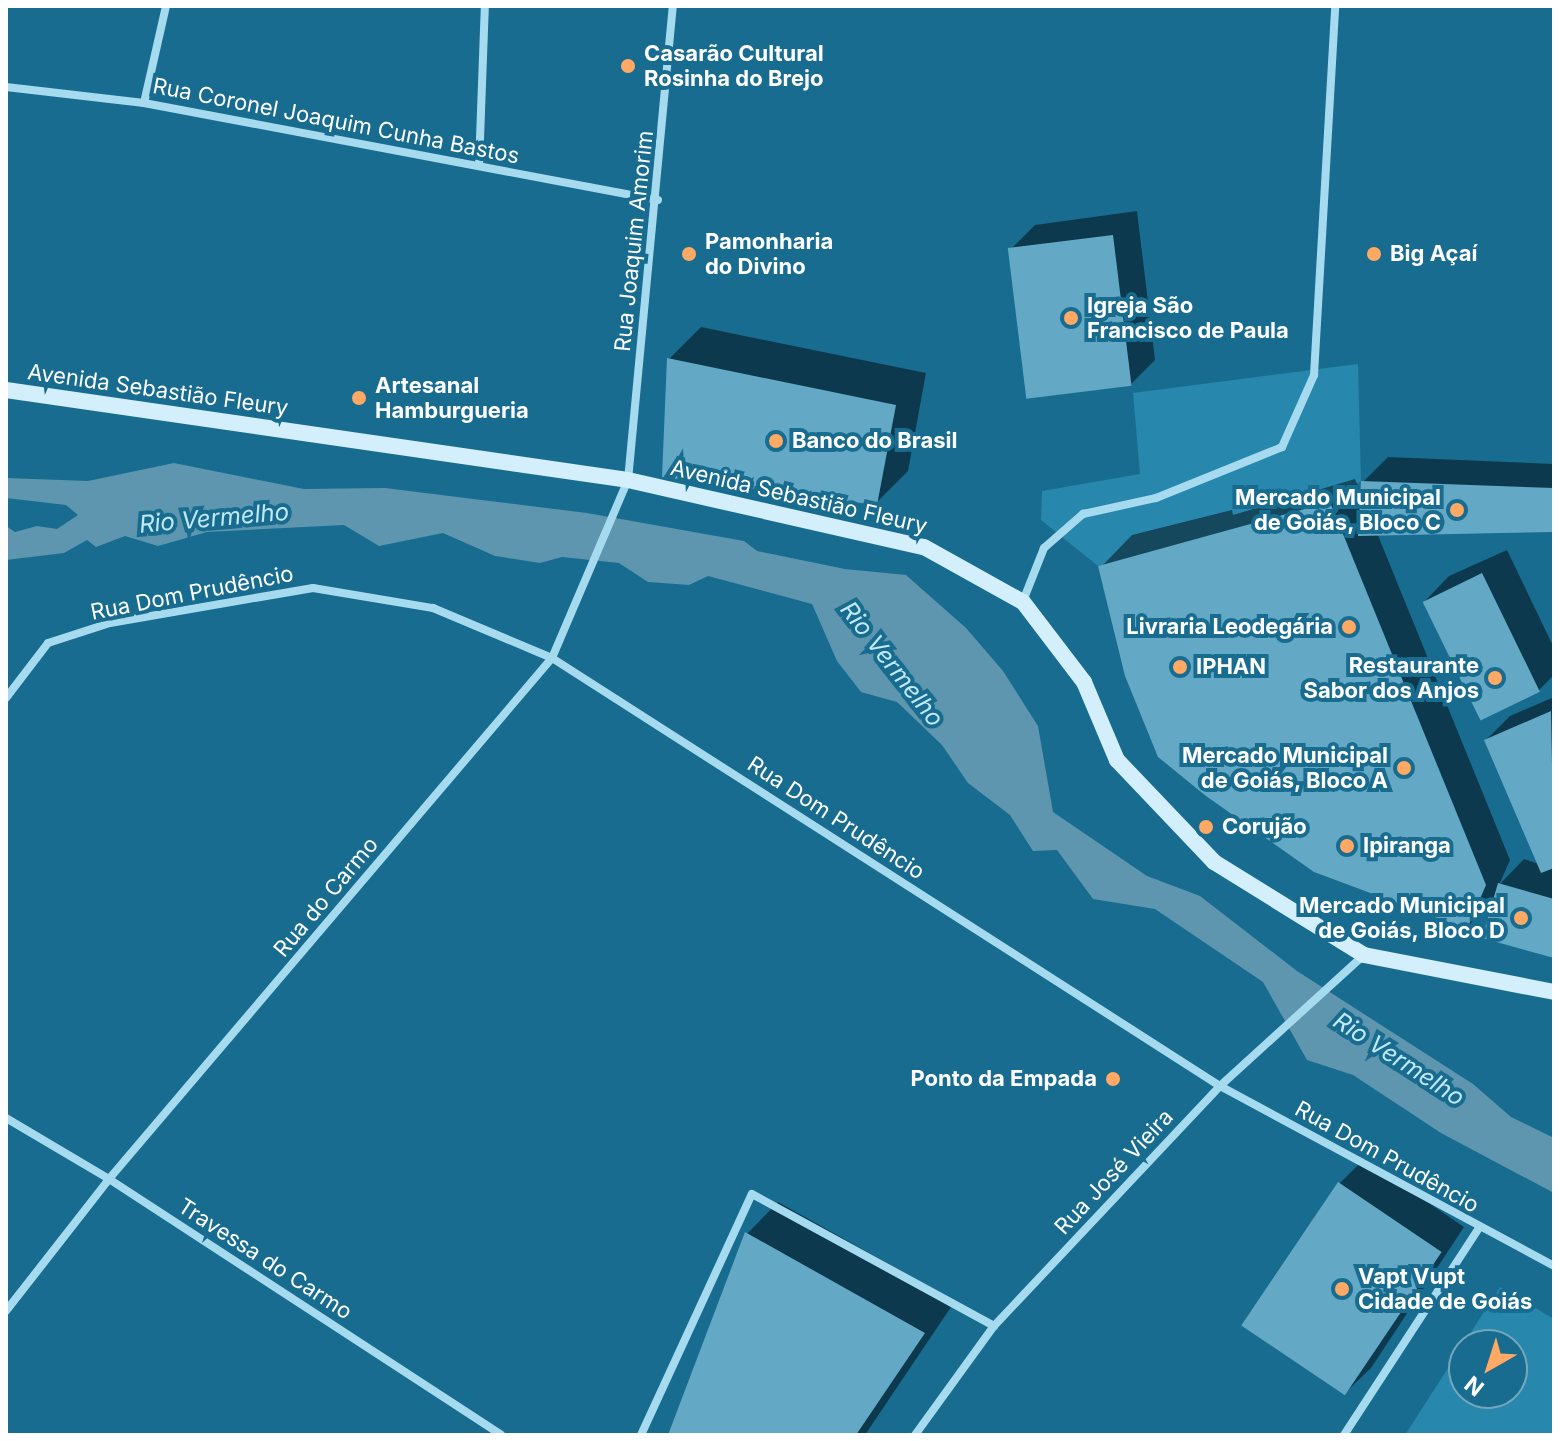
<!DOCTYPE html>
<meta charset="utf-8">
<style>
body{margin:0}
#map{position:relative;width:1560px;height:1441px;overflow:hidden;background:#186c90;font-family:Inter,sans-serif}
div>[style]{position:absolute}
.green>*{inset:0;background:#2887ac}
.water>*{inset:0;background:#5d96ae}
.shadow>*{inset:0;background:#0007}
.building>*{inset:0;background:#63a9c5;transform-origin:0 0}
.street>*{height:8px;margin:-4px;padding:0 4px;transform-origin:4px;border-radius:4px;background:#a6dbef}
.secondary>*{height:16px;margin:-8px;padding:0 8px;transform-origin:8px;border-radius:8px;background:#d3effb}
.dots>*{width:22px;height:22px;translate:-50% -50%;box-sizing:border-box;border:4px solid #186c90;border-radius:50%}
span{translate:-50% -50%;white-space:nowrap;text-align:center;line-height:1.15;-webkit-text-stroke:8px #186c90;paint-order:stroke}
.poi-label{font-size:22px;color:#fff;font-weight:700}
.left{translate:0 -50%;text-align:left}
.right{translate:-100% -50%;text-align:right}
.street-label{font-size:22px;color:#fff}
.water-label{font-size:24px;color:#c1e9f8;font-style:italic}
.frame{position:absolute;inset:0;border:8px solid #fff;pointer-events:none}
.north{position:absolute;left:1448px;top:1329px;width:80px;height:80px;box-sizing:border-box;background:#186c90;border:2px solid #74a7bc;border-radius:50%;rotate:219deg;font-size:22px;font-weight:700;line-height:32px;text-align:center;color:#fff}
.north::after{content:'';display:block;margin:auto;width:28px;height:36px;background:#ffa964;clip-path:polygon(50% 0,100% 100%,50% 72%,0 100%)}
</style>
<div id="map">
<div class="green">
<i style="clip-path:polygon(1358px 364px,1361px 481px,1330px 502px,1098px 566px,1041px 520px,1042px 491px,1140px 474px,1133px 393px)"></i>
<i style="clip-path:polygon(evenodd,1500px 1287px,1554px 1319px,1554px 1435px,1405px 1435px,1500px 1287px,1464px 1345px,1512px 1345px,1512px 1393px,1464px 1393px,1464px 1345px)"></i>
</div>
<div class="water">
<i style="clip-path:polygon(174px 463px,304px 489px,385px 488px,587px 513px,744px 541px,757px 551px,845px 569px,906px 575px,966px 628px,1003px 671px,1038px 726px,1053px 812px,1147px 876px,1200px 896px,1297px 971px,1473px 1084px,1511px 1117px,1554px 1138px,1554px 1193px,1441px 1133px,1353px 1075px,1307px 1060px,1263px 982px,1155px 909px,1093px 899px,1057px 850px,1033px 851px,1010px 815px,968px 783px,942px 745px,897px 702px,861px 692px,837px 661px,812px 604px,708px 576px,689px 585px,648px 582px,619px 563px,562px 557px,540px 563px,495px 556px,443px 533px,379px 546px,344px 525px,207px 532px,158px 546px,125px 536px,96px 547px,87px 540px,64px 553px,6px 560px,6px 526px,15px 532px,37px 526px,57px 529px,78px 515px,66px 505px,6px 498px,6px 478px,88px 481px)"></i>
</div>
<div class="shadow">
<i style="clip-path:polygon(1137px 211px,1155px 360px,1131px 384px,1010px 250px,1035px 225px)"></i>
<i style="clip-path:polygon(701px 327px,926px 373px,908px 471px,877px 502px,669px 359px)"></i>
<i style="clip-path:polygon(1388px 457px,1554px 464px,1554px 530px,1377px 533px,1510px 860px,1499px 885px,1524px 859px,1539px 864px,1486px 740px,1510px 716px,1554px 697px,1554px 956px,1496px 898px,1467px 927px,1101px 567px,1132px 535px,1232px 510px,1233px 515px,1355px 479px,1362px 496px,1363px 482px)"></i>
<i style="clip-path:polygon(1507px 550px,1554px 648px,1554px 675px,1538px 691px,1425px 601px,1449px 576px)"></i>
<i style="clip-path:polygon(1364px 1159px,1464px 1227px,1371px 1368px,1346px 1392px,1339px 1184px)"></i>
<i style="clip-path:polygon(778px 1202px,955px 1301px,865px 1435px,671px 1435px,747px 1234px)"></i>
</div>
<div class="building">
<i style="left:1113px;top:235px;width:152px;height:106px;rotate:83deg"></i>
<i style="clip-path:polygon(667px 358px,896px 405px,877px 505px,662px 477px)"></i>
<i style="clip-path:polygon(1361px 481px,1554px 488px,1554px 532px,1358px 536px)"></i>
<i style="clip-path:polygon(1330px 502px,1486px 885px,1467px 929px,1314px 872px,1206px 796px,1158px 757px,1125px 676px,1098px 566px)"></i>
<i style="left:1482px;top:573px;width:132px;height:66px;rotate:64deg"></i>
<i style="clip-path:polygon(1551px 711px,1554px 868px,1541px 873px,1484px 740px)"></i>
<i style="clip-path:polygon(1498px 883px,1554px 899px,1554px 958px,1482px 938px)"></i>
<i style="left:1338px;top:1182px;width:125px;height:173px;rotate:34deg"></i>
<i style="clip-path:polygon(745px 1232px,925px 1333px,856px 1435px,668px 1435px)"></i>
</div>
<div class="street">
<i style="left:6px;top:87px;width:139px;rotate:6.6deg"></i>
<i style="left:144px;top:103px;width:523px;rotate:10.69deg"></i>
<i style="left:144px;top:103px;width:99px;rotate:-77.2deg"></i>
<i style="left:479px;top:166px;width:160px;rotate:-87.9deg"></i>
<i style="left:1023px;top:601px;width:57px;rotate:-68.4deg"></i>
<i style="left:1044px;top:548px;width:52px;rotate:-41.1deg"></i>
<i style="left:1083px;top:514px;width:75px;rotate:-12.4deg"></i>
<i style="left:1156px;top:498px;width:136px;rotate:-22deg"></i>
<i style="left:1282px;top:447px;width:79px;rotate:-66deg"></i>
<i style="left:1314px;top:375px;width:370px;rotate:-86.7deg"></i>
<i style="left:6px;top:698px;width:69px;rotate:-52.6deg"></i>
<i style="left:48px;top:643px;width:65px;rotate:-17.9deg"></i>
<i style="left:110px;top:623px;width:206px;rotate:-9.8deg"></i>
<i style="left:313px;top:588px;width:122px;rotate:9.5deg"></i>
<i style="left:433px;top:608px;width:129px;rotate:22.8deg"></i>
<i style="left:552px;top:658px;width:793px;rotate:32.65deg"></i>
<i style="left:1220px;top:1086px;width:379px;rotate:28.3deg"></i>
<i style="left:6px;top:1118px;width:120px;rotate:30.6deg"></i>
<i style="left:109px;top:1179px;width:468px;rotate:33.1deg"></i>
<i style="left:6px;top:1311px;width:167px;rotate:-52deg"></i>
<i style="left:109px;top:1179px;width:684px;rotate:-49.63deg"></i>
<i style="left:552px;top:658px;width:194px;rotate:-66.9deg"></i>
<i style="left:628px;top:480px;width:476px;rotate:-84.6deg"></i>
<i style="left:641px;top:1435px;width:265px;rotate:-65.3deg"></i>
<i style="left:752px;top:1194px;width:276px;rotate:28.6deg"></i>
<i style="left:915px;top:1435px;width:135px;rotate:-54.1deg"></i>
<i style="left:994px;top:1326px;width:330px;rotate:-46.7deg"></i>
<i style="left:1220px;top:1086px;width:195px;rotate:-42.3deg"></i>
<i style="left:1344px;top:1435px;width:247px;rotate:-56.9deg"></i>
</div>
<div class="secondary">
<i style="left:6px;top:390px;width:628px;rotate:8.23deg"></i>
<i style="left:628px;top:480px;width:303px;rotate:12.8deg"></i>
<i style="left:924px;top:547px;width:113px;rotate:29.1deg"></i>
<i style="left:1023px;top:602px;width:101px;rotate:52.7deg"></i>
<i style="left:1084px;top:682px;width:85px;rotate:67.1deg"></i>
<i style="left:1117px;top:760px;width:141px;rotate:46.4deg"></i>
<i style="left:1214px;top:862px;width:176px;rotate:31.8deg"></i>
<i style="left:1364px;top:955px;width:194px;rotate:11deg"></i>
</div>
<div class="dots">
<i style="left:628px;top:66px;background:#ffa964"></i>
<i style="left:689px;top:254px;background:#ffa964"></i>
<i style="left:1374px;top:254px;background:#ffa964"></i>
<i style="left:1071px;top:318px;background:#ffa964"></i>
<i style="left:359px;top:398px;background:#ffa964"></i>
<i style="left:776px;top:441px;background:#ffa964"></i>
<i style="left:1457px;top:510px;background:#ffa964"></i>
<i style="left:1349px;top:627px;background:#ffa964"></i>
<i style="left:1180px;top:667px;background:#ffa964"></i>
<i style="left:1495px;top:678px;background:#ffa964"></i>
<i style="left:1404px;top:768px;background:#ffa964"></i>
<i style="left:1206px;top:827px;background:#ffa964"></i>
<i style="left:1347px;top:846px;background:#ffa964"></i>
<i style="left:1521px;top:918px;background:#ffa964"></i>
<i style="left:1113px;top:1079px;background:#ffa964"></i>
<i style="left:1342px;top:1289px;background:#ffa964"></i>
</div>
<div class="poi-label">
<span class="left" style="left:644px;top:66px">Casarão Cultural<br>Rosinha do Brejo</span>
<span class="left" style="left:705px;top:254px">Pamonharia<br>do Divino</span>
<span class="left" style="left:1390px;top:254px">Big Açaí</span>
<span class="left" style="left:1087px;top:318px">Igreja São<br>Francisco de Paula</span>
<span class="left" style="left:375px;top:398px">Artesanal<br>Hamburgueria</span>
<span class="left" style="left:792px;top:441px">Banco do Brasil</span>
<span class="right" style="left:1441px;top:510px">Mercado Municipal<br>de Goiás, Bloco C</span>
<span class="right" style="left:1333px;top:627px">Livraria Leodegária</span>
<span class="right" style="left:1479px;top:678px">Restaurante<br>Sabor dos Anjos</span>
<span class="left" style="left:1196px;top:667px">IPHAN</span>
<span class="right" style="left:1388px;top:768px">Mercado Municipal<br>de Goiás, Bloco A</span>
<span class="left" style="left:1222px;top:827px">Corujão</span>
<span class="left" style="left:1363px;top:846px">Ipiranga</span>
<span class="right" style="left:1505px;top:918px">Mercado Municipal<br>de Goiás, Bloco D</span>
<span class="right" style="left:1097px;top:1079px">Ponto da Empada</span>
<span class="left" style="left:1358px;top:1289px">Vapt Vupt<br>Cidade de Goiás</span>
</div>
<div class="street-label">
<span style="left:336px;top:121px;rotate:11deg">Rua Coronel Joaquim Cunha Bastos</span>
<span style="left:634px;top:241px;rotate:-84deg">Rua Joaquim Amorim</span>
<span style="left:158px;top:390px;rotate:8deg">Avenida Sebastião Fleury</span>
<span style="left:799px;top:497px;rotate:13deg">Avenida Sebastião Fleury</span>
<span style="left:192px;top:593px;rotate:-11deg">Rua Dom Prudêncio</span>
<span style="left:836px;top:818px;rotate:33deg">Rua Dom Prudêncio</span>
<span style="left:326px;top:897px;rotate:-50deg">Rua do Carmo</span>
<span style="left:1387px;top:1157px;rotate:29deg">Rua Dom Prudêncio</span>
<span style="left:1114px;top:1172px;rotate:-47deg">Rua José Vieira</span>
<span style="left:265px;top:1259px;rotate:33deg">Travessa do Carmo</span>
</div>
<div class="water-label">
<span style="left:214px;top:518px;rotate:-5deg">Rio Vermelho</span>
<span style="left:892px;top:664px;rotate:52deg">Rio Vermelho</span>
<span style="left:1399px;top:1059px;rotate:33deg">Rio Vermelho</span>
</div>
<div class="frame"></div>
<div class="north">N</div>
</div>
